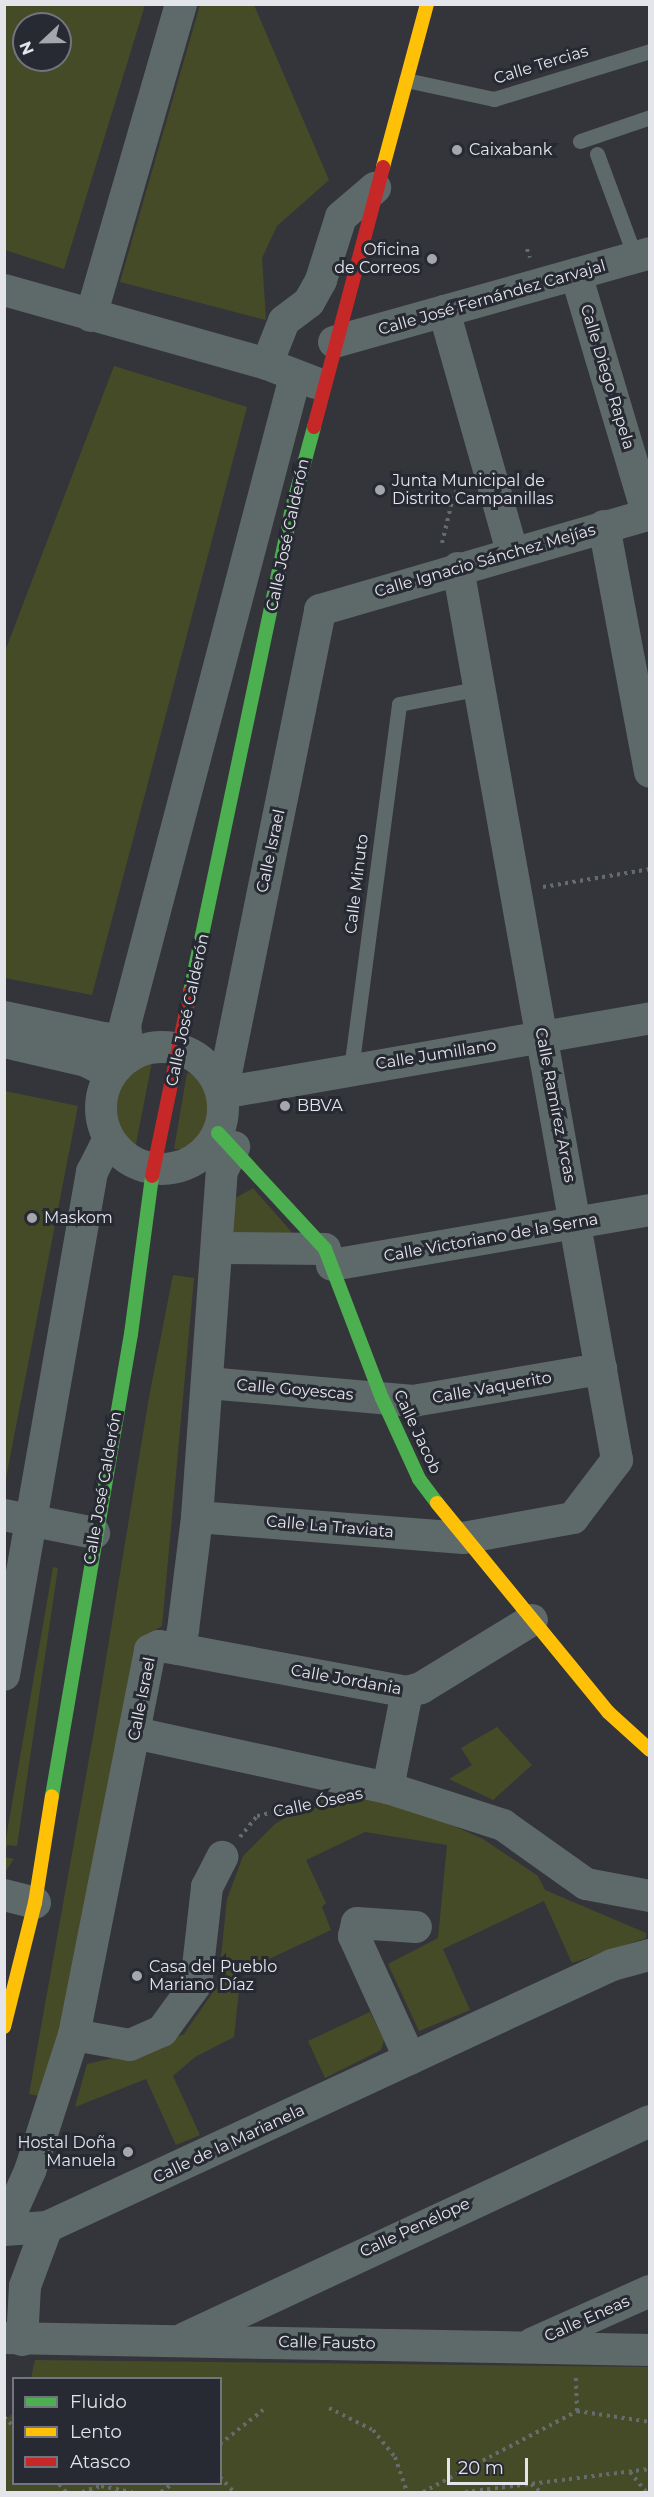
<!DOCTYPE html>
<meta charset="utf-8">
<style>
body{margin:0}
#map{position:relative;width:654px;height:2497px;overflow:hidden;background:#34353a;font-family:Montserrat,sans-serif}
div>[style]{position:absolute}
.green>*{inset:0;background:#464b27}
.path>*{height:4px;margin-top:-2px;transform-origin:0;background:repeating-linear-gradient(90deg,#646c6e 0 3px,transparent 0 7.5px)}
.lane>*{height:15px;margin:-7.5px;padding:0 7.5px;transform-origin:7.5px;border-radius:7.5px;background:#5e6a6a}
.street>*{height:32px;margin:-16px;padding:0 16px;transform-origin:16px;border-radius:16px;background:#5e6a6a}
.street>.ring{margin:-16px;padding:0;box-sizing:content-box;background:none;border:32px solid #5e6a6a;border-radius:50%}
.fast>*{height:14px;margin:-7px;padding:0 7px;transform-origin:7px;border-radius:7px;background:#4caf50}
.slow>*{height:14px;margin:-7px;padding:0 7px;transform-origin:7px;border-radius:7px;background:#ffc107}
.jam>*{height:14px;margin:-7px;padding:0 7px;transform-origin:7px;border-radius:7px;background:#c62828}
.dots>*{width:16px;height:16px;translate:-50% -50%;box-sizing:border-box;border:3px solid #272a33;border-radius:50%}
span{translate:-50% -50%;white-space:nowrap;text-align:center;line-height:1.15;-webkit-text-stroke:6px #272a33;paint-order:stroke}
.street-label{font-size:16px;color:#e3e5eb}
.poi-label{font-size:16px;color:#e3e5eb}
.left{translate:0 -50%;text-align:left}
.right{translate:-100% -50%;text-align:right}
.frame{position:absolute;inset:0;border:6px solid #e3e5eb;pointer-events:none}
.legend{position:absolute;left:12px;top:2377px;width:210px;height:108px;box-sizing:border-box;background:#272a33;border:2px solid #72757d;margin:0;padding:8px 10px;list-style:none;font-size:18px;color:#e3e5eb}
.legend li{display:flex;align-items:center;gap:12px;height:30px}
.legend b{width:30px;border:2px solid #72757d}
.north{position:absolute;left:12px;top:12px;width:60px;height:60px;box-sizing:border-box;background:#272a33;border:2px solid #72757d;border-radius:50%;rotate:248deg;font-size:16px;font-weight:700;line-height:24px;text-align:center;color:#e3e5eb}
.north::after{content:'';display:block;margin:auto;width:21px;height:27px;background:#a6a7ad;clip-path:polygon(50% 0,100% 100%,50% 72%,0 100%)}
.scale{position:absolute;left:447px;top:2458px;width:81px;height:27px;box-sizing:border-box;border:3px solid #e3e5eb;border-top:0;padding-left:8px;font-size:18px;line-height:21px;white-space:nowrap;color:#e3e5eb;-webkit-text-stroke:4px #272a33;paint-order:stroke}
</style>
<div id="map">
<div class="green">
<i style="clip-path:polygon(evenodd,4px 5px,145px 5px,64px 269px,5px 250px,4px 5px,24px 24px,60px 24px,60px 60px,24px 60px,24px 24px)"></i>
<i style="clip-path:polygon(200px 5px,254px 5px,329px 180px,277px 226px,262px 258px,266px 320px,120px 282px)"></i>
<i style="clip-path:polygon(114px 366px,247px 407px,92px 995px,5px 978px,4px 654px)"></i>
<i style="clip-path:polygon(152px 1062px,135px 1149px,123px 1142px,113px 1125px,109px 1103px,125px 1074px,141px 1063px)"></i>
<i style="clip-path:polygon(187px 1073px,199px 1075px,210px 1092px,212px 1117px,201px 1141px,188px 1149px,174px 1149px)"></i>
<i style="clip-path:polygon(5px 1091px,78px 1106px,6px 1478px,4px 1477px)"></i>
<i style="clip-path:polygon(253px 1188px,295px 1236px,233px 1237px,234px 1199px)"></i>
<i style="clip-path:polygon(173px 1275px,194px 1278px,162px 1626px,144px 1637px,67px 2023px,44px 2097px,29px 2094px,96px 1720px,149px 1397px)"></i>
<i style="clip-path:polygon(53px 1567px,58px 1568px,17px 1846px,7px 1845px,5px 1857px,14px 1859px,5px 1872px,5px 1844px)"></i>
<i style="clip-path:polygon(497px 1727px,532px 1765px,493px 1800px,449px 1779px,472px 1765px,461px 1748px)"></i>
<i style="clip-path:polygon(382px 1794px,483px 1839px,538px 1876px,545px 1890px,646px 1933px,646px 1938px,572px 1963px,544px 1901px,443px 1949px,470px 2010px,419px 2031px,388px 1964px,438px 1938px,447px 1845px,365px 1832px,306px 1860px,326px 1903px,322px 1907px,331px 1930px,241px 1972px,234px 2037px,195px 2057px,173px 2076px,200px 2135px,176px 2145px,146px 2079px,75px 2107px,87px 2064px,143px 2051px,184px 2034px,218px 1985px,227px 1899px,243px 1856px,275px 1824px,318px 1799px)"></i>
<i style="clip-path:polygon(370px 2012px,384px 2040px,381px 2050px,325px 2078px,308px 2041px)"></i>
<i style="clip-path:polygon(35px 2360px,649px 2367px,649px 2492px,5px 2492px,5px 2420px,13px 2413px,14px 2484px,220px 2484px,220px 2378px,31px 2378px)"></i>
</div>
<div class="path">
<i style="left:527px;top:249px;width:9px;rotate:72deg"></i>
<i style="left:442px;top:503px;width:9px;rotate:13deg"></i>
<i style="left:442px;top:543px;width:51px;rotate:-76.5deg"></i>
<i style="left:454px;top:493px;width:10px;rotate:-17deg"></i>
<i style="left:543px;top:887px;width:109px;rotate:-9.5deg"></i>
<i style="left:240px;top:1837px;width:27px;rotate:-51deg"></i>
<i style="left:257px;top:1816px;width:57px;rotate:-13.3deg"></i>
<i style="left:329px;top:2408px;width:49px;rotate:26.6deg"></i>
<i style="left:373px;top:2430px;width:35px;rotate:51deg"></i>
<i style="left:395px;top:2457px;width:37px;rotate:71deg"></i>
<i style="left:577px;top:2411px;width:74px;rotate:8.6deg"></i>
<i style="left:4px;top:2417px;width:14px;rotate:45deg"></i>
<i style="left:220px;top:2444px;width:55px;rotate:-38.3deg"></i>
<i style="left:630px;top:2472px;width:26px;rotate:51deg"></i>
<i style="left:220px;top:2477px;width:21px;rotate:47deg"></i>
<i style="left:59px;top:2484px;width:11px;rotate:49deg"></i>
<i style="left:531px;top:2484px;width:13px;rotate:39deg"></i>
<i style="left:82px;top:2492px;width:20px;rotate:-18deg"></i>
<i style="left:101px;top:2486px;width:32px;rotate:11deg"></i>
<i style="left:161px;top:2492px;width:14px;rotate:-36deg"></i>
<i style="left:423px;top:2492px;width:174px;rotate:-27.7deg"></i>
<i style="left:577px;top:2411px;width:35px;rotate:-92deg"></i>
<i style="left:465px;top:2492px;width:186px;rotate:-7.1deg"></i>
</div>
<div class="lane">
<i style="left:406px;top:80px;width:90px;rotate:12.2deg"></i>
<i style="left:494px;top:99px;width:163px;rotate:-17.1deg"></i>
<i style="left:580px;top:141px;width:74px;rotate:-18.9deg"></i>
<i style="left:597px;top:154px;width:110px;rotate:69.7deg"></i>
<i style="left:351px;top:1069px;width:368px;rotate:-82.5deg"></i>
<i style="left:399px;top:704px;width:84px;rotate:-11deg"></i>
</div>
<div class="street">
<i style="left:576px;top:274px;width:252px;rotate:73.4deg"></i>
<i style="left:4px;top:290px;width:273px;rotate:15.7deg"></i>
<i style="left:444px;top:311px;width:250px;rotate:74.2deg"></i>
<i style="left:91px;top:316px;width:325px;rotate:-73.9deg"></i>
<i style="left:334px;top:342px;width:328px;rotate:-15.7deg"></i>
<i style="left:316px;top:383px;width:53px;rotate:-158.8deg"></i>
<i style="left:267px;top:364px;width:46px;rotate:-68.4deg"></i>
<i style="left:284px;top:321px;width:31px;rotate:-37deg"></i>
<i style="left:309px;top:302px;width:25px;rotate:-61deg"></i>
<i style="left:321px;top:280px;width:66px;rotate:-72.4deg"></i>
<i style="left:341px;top:217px;width:45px;rotate:-40.5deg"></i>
<i style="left:604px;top:526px;width:250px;rotate:79.4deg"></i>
<i style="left:4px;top:1017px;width:102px;rotate:11.9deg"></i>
<i style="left:104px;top:1038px;width:31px;rotate:38deg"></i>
<i style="left:4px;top:1042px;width:84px;rotate:13deg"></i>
<i style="left:86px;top:1061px;width:28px;rotate:27deg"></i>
<i class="ring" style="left:101px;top:1047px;width:90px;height:90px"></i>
<i style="left:128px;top:1057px;width:32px;rotate:-95deg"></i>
<i style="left:125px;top:1025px;width:670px;rotate:-75.3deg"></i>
<i style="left:222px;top:1093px;width:493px;rotate:-78.5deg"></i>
<i style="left:320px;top:610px;width:344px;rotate:-16.2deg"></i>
<i style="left:222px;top:1093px;width:435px;rotate:-9.9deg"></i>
<i style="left:219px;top:1248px;width:106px;rotate:0.5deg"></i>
<i style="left:332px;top:1265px;width:323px;rotate:-9.8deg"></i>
<i style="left:208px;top:1383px;width:206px;rotate:5deg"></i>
<i style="left:413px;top:1401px;width:191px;rotate:-9.7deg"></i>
<i style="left:4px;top:1515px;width:92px;rotate:11.3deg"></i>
<i style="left:197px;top:1517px;width:267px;rotate:4.5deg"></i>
<i style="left:463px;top:1538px;width:112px;rotate:-10.3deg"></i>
<i style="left:573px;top:1518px;width:73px;rotate:-52.8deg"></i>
<i style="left:617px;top:1460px;width:906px;rotate:-100.11deg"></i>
<i style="left:178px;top:1649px;width:233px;rotate:10.6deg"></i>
<i style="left:407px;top:1692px;width:15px;rotate:-16deg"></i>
<i style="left:421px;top:1688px;width:130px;rotate:-31.5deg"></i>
<i style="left:4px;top:1675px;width:511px;rotate:-80.08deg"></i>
<i style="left:92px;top:1172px;width:37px;rotate:-63deg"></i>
<i style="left:135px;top:1733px;width:259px;rotate:12.3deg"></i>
<i style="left:388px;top:1788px;width:121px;rotate:17.8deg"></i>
<i style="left:503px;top:1825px;width:102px;rotate:35.4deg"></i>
<i style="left:586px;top:1884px;width:65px;rotate:10.6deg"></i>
<i style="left:388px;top:1788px;width:98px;rotate:-78.8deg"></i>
<i style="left:4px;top:1895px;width:32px;rotate:14deg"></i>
<i style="left:74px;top:2035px;width:57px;rotate:10.1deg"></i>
<i style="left:130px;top:2045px;width:35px;rotate:-24deg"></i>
<i style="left:162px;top:2031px;width:58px;rotate:-54.1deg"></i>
<i style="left:196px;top:1984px;width:98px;rotate:-83.5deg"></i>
<i style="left:207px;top:1887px;width:34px;rotate:-63deg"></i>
<i style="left:410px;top:2059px;width:135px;rotate:-114.5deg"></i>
<i style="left:354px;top:1936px;width:13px;rotate:-77deg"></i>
<i style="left:357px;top:1923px;width:59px;rotate:3.9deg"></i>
<i style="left:4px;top:2229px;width:64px;rotate:-65.9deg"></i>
<i style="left:30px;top:2171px;width:143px;rotate:-72.1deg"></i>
<i style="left:74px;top:2035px;width:392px;rotate:-78.8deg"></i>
<i style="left:150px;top:1650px;width:10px;rotate:-24deg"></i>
<i style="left:159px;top:1646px;width:19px;rotate:9deg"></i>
<i style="left:178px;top:1649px;width:20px;rotate:-75deg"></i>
<i style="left:183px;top:1630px;width:114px;rotate:-82.9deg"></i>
<i style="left:197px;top:1517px;width:347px;rotate:-85.9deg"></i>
<i style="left:222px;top:1171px;width:27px;rotate:-63deg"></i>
<i style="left:4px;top:2230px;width:43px;rotate:-4deg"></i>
<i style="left:47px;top:2227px;width:623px;rotate:-24.88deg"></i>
<i style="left:612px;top:1965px;width:39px;rotate:-15deg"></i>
<i style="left:4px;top:2338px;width:646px;rotate:1.06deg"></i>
<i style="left:185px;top:2338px;width:513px;rotate:-25.02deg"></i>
<i style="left:22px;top:2340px;width:54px;rotate:-86.8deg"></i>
<i style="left:25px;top:2286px;width:63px;rotate:-69.6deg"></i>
<i style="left:533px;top:2343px;width:128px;rotate:-24deg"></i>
</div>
<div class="fast">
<i style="left:190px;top:992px;width:495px;rotate:-78.1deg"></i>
<i style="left:292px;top:508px;width:84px;rotate:-74.8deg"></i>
<i style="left:218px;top:1133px;width:158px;rotate:47.3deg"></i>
<i style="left:325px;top:1249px;width:160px;rotate:69.1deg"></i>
<i style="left:382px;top:1398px;width:89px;rotate:65.4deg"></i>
<i style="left:419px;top:1479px;width:30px;rotate:53deg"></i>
<i style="left:52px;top:1796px;width:469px;rotate:-80.3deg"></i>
<i style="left:131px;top:1334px;width:159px;rotate:-82.4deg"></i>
</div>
<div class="slow">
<i style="left:383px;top:167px;width:169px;rotate:-74.9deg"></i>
<i style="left:437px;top:1503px;width:270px;rotate:50.7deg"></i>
<i style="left:608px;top:1712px;width:57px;rotate:42.1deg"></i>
<i style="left:4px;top:2027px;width:128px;rotate:-76deg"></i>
<i style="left:35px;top:1903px;width:108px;rotate:-81deg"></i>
</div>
<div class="jam">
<i style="left:314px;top:427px;width:269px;rotate:-75.1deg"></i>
<i style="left:152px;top:1176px;width:188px;rotate:-78.3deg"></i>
</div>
<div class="dots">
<i style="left:457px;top:150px;background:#a6a7ad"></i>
<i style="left:432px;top:259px;background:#a6a7ad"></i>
<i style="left:380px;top:490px;background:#a6a7ad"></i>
<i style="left:285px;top:1106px;background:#a6a7ad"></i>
<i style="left:32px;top:1218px;background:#a6a7ad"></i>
<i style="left:137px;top:1976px;background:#a6a7ad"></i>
<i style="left:128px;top:2152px;background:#a6a7ad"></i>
</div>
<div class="street-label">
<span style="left:541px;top:65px;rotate:-17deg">Calle Tercias</span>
<span style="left:492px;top:298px;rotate:-16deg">Calle José Fernández Carvajal</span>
<span style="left:607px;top:377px;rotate:73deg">Calle Diego Rapela</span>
<span style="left:288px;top:535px;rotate:-78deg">Calle José Calderón</span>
<span style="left:485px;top:561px;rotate:-16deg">Calle Ignacio Sánchez Mejías</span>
<span style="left:271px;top:851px;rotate:-78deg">Calle Israel</span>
<span style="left:357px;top:884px;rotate:-83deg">Calle Minuto</span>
<span style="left:188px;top:1010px;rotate:-78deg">Calle José Calderón</span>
<span style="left:436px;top:1055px;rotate:-9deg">Calle Jumillano</span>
<span style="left:555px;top:1105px;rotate:79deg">Calle Ramírez Arcas</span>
<span style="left:491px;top:1238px;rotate:-10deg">Calle Victoriano de la Serna</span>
<span style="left:492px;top:1388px;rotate:-10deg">Calle Vaquerito</span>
<span style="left:295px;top:1390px;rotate:5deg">Calle Goyescas</span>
<span style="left:417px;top:1432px;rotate:65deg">Calle Jacob</span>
<span style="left:103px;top:1488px;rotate:-80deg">Calle José Calderón</span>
<span style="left:330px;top:1527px;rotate:5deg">Calle La Traviata</span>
<span style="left:346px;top:1680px;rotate:10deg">Calle Jordania</span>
<span style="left:142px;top:1699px;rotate:-79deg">Calle Israel</span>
<span style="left:318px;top:1803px;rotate:-12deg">Calle Óseas</span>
<span style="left:229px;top:2144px;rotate:-25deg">Calle de la Marianela</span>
<span style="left:415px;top:2228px;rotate:-25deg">Calle Penélope</span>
<span style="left:587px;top:2319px;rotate:-24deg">Calle Eneas</span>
<span style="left:327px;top:2343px;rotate:1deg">Calle Fausto</span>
</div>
<div class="poi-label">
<span class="left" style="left:469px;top:150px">Caixabank</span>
<span class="right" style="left:420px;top:259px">Oficina<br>de Correos</span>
<span class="left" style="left:392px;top:490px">Junta Municipal de<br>Distrito Campanillas</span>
<span class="left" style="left:297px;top:1106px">BBVA</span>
<span class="left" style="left:44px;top:1218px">Maskom</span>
<span class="left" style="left:149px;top:1976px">Casa del Pueblo<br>Mariano Díaz</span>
<span class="right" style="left:116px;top:2152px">Hostal Doña<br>Manuela</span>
</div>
<div class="frame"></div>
<ul class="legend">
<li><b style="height:8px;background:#4caf50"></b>Fluido</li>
<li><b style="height:8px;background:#ffc107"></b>Lento</li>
<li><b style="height:8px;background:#c62828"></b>Atasco</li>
</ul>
<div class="north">N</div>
<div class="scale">20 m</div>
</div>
